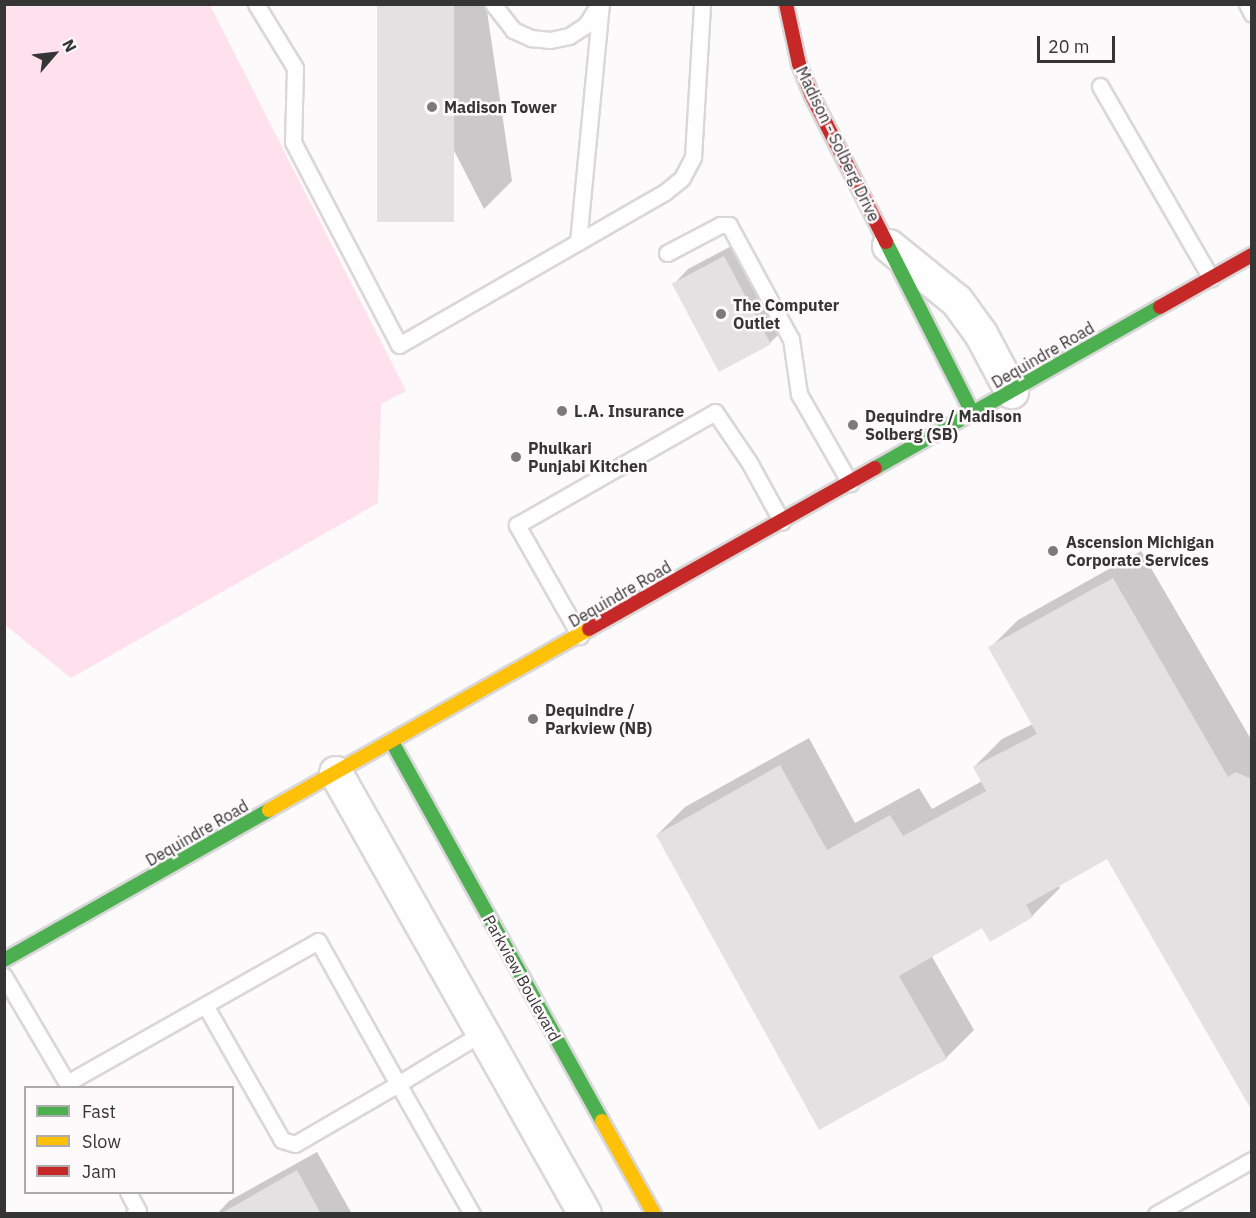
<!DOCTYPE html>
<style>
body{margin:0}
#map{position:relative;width:1256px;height:1218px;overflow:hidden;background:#fdfafb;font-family:"IBM Plex Sans",sans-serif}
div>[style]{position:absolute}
.green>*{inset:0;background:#fee1ec}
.shadow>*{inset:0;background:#0003}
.building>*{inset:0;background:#e3e1e2;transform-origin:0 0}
.roads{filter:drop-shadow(2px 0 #d9d7d8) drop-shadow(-2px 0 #d9d7d8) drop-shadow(0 2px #d9d7d8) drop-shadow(0 -2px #d9d7d8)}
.lane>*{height:15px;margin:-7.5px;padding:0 7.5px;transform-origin:7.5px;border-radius:7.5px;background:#fffefe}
.street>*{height:32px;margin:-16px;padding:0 16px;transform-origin:16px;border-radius:16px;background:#fffefe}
.fast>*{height:14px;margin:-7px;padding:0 7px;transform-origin:7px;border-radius:7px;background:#4caf50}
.slow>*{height:14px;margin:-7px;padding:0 7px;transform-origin:7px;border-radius:7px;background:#ffc107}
.jam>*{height:14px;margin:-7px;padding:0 7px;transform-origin:7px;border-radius:7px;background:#c62828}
.dots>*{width:16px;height:16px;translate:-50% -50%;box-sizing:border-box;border:3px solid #fef9fb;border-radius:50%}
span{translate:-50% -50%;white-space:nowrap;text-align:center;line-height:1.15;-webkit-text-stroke:5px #fef9fb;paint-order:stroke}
.poi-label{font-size:16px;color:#363535;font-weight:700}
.left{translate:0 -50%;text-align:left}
.street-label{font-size:16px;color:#363535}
.frame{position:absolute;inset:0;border:6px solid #363535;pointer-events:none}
.legend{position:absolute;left:24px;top:1086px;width:210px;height:108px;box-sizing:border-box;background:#fef9fb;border:2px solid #aeabac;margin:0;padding:8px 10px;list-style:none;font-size:18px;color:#363535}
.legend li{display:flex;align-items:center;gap:12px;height:30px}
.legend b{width:30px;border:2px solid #aeabac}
.north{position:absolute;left:24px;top:24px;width:60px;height:60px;-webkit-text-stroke:4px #fef9fb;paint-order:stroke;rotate:62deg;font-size:16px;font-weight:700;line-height:24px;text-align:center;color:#363535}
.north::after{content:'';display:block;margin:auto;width:21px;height:27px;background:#363535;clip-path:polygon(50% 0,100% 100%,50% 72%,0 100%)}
.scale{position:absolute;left:1037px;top:36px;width:78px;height:27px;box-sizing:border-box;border:3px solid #363535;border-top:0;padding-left:8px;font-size:18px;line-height:21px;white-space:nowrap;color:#363535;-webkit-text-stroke:4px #fef9fb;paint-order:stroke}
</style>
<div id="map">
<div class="green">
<i style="clip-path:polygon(4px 5px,210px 5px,406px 391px,381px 404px,378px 503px,71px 678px,5px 625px)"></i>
</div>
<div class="shadow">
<i style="clip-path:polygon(379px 4px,486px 4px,512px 181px,484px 209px)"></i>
<i style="clip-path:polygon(739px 242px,785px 328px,770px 343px,674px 284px,688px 269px)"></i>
<i style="clip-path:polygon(1141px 551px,1252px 741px,1252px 1107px,1107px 857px,1058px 885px,1060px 888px,1032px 916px,982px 926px,931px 955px,974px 1030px,946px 1058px,657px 835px,685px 807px,809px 738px,855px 823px,919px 788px,932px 809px,982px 781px,974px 767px,1002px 739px,1033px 724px,990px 648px,1018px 620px)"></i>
<i style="clip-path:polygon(317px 1152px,352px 1214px,217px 1214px,229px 1201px)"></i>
</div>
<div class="building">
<i style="left:377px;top:4px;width:77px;height:218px"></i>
<i style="left:724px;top:256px;width:100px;height:59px;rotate:62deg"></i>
<i style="clip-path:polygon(1113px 578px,1228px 777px,1235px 772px,1252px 779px,1252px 1111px,1107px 859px,1026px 905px,1033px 917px,990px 942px,982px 928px,899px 976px,947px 1059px,819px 1130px,656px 835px,780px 765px,827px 850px,890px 815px,903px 836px,986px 791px,973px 767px,1037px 734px,988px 647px)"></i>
<i style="clip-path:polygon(297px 1170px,321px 1214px,220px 1214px)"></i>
</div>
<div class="roads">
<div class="lane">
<i style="left:256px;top:4px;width:75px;rotate:58.6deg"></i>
<i style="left:295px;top:68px;width:74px;rotate:91.5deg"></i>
<i style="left:293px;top:142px;width:229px;rotate:62.4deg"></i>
<i style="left:399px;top:345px;width:307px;rotate:-29.9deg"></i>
<i style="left:665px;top:192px;width:22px;rotate:-39deg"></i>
<i style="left:682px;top:178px;width:24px;rotate:-62deg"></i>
<i style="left:693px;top:157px;width:153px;rotate:-86.6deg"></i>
<i style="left:493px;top:4px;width:33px;rotate:52deg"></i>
<i style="left:513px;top:30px;width:20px;rotate:24deg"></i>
<i style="left:531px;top:38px;width:19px;rotate:6deg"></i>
<i style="left:550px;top:40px;width:19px;rotate:-12deg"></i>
<i style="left:569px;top:36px;width:20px;rotate:-33deg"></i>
<i style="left:586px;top:25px;width:25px;rotate:-58deg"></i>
<i style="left:1247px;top:4px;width:11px;rotate:63deg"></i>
<i style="left:1100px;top:86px;width:222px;rotate:60deg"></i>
<i style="left:578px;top:242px;width:239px;rotate:-84.5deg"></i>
<i style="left:667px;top:253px;width:60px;rotate:-27.8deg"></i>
<i style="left:720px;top:225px;width:9px"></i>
<i style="left:729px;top:225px;width:130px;rotate:61.5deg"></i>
<i style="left:791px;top:339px;width:56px;rotate:81.7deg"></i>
<i style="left:799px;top:394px;width:103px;rotate:60.2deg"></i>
<i style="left:580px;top:636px;width:128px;rotate:-119.6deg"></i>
<i style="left:517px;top:525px;width:228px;rotate:-29.7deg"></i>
<i style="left:715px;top:412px;width:60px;rotate:55.8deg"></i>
<i style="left:749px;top:462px;width:68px;rotate:61.2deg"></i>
<i style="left:4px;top:976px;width:124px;rotate:59.5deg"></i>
<i style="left:70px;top:1088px;width:6px;rotate:-121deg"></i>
<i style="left:67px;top:1083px;width:288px;rotate:-29.5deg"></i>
<i style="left:318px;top:941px;width:164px;rotate:60.8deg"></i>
<i style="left:398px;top:1084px;width:119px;rotate:149.8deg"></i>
<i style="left:295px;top:1144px;width:14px;rotate:-163deg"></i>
<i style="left:282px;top:1140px;width:155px;rotate:-119.7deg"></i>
<i style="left:128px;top:1192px;width:21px;rotate:62deg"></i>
<i style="left:138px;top:1211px;width:5px;rotate:143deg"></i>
<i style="left:472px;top:1214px;width:150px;rotate:-119.6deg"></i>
<i style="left:398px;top:1084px;width:100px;rotate:-31.2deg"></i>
<i style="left:1156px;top:1214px;width:110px;rotate:-29.4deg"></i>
</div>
<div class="street">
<i style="left:889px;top:246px;width:87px;rotate:39deg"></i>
<i style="left:957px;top:301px;width:41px;rotate:54deg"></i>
<i style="left:981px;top:334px;width:66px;rotate:61.9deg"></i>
<i style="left:336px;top:773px;width:506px;rotate:60.55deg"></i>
</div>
<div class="fast">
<i style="left:886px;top:242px;width:193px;rotate:63.2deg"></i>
<i style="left:875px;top:468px;width:327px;rotate:-29.5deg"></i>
<i style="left:392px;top:742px;width:433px;rotate:61deg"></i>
<i style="left:4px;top:960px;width:305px;rotate:-29.5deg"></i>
</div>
<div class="slow">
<i style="left:269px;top:810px;width:368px;rotate:-29.5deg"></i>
<i style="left:602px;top:1121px;width:107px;rotate:60.8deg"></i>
</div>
<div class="jam">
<i style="left:786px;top:4px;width:61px;rotate:77.8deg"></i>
<i style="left:799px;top:64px;width:32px;rotate:68deg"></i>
<i style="left:811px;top:94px;width:166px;rotate:63.1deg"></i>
<i style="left:1160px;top:307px;width:106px;rotate:-29.5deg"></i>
<i style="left:589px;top:629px;width:328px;rotate:-29.4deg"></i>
</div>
</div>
<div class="dots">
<i style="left:432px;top:107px;background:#7c7a7a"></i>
<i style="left:721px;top:314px;background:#7c7a7a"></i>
<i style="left:562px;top:411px;background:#7c7a7a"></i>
<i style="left:853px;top:425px;background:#7c7a7a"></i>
<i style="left:516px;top:457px;background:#7c7a7a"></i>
<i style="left:1053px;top:551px;background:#7c7a7a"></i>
<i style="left:533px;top:719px;background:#7c7a7a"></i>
</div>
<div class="poi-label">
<span class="left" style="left:444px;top:107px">Madison Tower</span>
<span class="left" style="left:733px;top:314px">The Computer<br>Outlet</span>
<span class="left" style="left:574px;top:411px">L.A. Insurance</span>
<span class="left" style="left:865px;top:425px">Dequindre / Madison<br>Solberg (SB)</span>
<span class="left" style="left:528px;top:457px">Phulkari<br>Punjabi Kitchen</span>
<span class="left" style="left:1066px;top:551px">Ascension Michigan<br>Corporate Services</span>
<span class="left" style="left:545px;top:719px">Dequindre /<br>Parkview (NB)</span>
</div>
<div class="street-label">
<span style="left:838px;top:144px;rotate:64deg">Madison - Solberg Drive</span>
<span style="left:1043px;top:355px;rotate:-30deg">Dequindre Road</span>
<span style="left:620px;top:594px;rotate:-30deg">Dequindre Road</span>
<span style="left:197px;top:833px;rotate:-30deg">Dequindre Road</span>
<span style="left:522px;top:978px;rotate:61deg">Parkview Boulevard</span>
</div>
<div class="frame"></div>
<ul class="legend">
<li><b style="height:8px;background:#4caf50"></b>Fast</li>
<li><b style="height:8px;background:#ffc107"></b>Slow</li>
<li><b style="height:8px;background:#c62828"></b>Jam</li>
</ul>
<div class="north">N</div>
<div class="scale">20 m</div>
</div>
